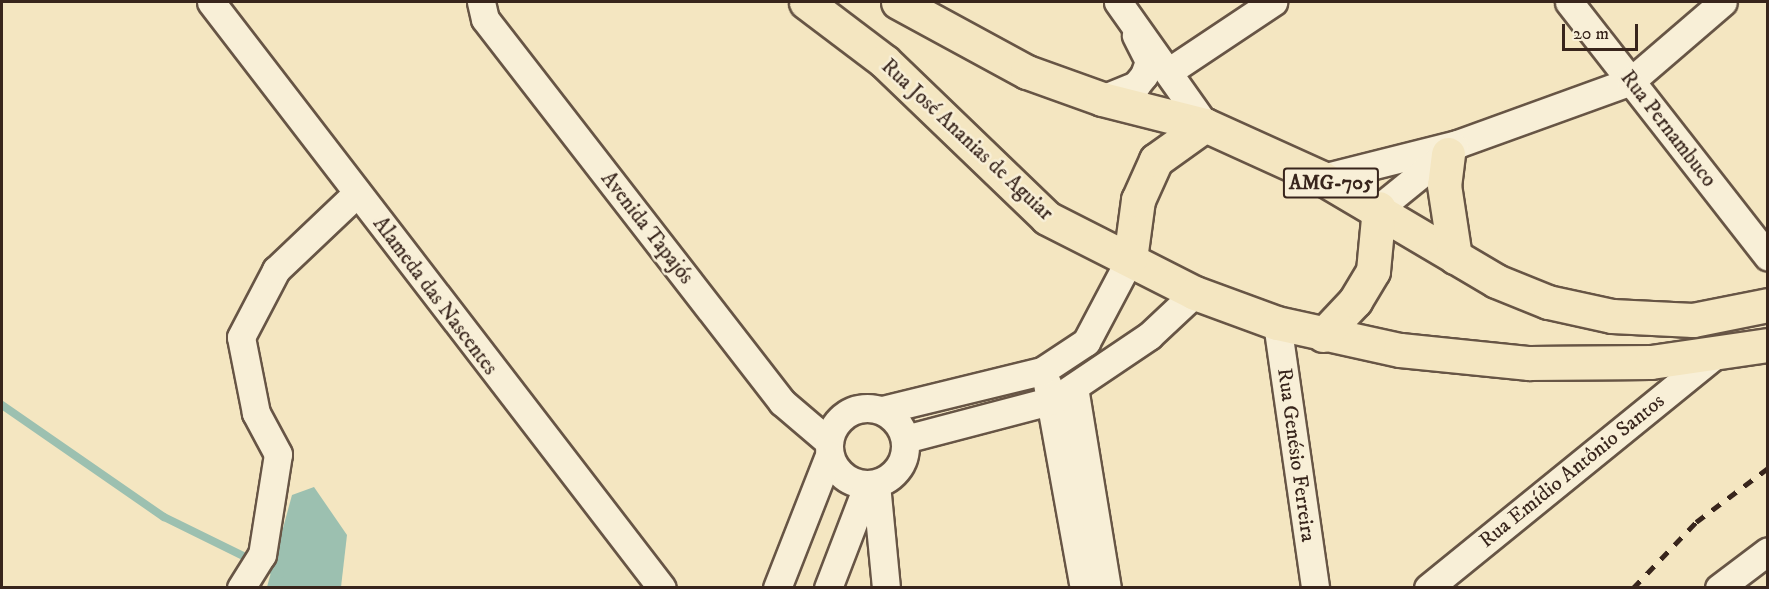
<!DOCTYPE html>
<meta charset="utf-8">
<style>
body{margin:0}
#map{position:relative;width:1769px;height:589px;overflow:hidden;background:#f4e6c1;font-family:"IM FELL DW Pica",serif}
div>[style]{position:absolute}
.water>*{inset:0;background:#9cc0b0}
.stream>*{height:8px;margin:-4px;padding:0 4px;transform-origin:4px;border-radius:4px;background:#9cc0b0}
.roads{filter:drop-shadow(2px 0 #675545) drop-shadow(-2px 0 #675545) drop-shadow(0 2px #675545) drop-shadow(0 -2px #675545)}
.minor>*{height:27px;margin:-13.5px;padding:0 13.5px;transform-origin:13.5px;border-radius:13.5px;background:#f8efd7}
.minor>.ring{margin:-13.5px;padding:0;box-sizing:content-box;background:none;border:27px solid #f8efd7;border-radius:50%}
.major>*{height:33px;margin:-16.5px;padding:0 16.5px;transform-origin:16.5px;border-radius:16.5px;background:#f4e6c1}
.rail>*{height:4.5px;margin-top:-2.25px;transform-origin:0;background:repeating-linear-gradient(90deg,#38251c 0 10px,transparent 0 20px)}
span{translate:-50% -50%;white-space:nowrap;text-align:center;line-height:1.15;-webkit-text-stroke:5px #f8efd7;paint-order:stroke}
.shield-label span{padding:2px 4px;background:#f8efd7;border:2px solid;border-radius:4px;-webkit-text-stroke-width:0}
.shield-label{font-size:20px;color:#38251c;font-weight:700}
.street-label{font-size:21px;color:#38251c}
.frame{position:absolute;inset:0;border:3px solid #38251c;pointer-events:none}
.scale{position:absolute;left:1562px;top:24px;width:76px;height:27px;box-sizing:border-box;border:3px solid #38251c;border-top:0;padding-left:8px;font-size:18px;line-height:21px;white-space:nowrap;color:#38251c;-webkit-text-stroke:4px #f8efd7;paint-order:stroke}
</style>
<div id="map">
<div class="water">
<i style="clip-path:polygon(314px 487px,347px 535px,341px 587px,267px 587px,292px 495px)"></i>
</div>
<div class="stream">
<i style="left:2px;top:405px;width:197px;rotate:34.7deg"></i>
<i style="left:164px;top:517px;width:129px;rotate:26.2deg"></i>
</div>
<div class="roads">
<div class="minor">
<i style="left:211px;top:2px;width:739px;rotate:52.42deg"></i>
<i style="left:481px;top:2px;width:17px;rotate:77deg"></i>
<i style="left:485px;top:19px;width:485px;rotate:52.2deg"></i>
<i style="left:782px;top:402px;width:62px;rotate:40.4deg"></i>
<i style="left:1118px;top:2px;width:151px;rotate:54.7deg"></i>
<i style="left:1569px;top:2px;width:323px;rotate:52deg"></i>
<i style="left:1171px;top:70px;width:123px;rotate:-33.7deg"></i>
<i style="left:1102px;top:99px;width:37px;rotate:-22deg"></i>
<i style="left:1136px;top:85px;width:13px;rotate:-51deg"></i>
<i style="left:1144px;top:75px;width:15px;rotate:-70deg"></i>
<i style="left:1149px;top:61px;width:29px;rotate:-117deg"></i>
<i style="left:1322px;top:178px;width:139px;rotate:-14.1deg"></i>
<i style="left:1457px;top:144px;width:185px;rotate:-19.9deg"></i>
<i style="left:1631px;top:81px;width:121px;rotate:-40.7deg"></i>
<i style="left:1379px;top:208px;width:97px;rotate:-39.1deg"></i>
<i style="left:1277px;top:323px;width:268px;rotate:81.8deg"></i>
<i style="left:1047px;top:383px;width:208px;rotate:79.8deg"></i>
<i style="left:1074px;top:387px;width:204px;rotate:80.7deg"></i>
<i class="ring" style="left:829px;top:408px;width:49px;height:49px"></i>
<i style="left:882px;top:410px;width:165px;rotate:-13.7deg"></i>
<i style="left:1042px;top:371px;width:53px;rotate:-33.4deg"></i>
<i style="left:1086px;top:342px;width:94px;rotate:-62.1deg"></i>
<i style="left:905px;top:439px;width:154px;rotate:-14.7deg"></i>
<i style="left:1054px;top:400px;width:115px;rotate:-34deg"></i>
<i style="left:1149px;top:336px;width:63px;rotate:-43.1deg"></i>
<i style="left:876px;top:484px;width:104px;rotate:84.5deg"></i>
<i style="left:241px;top:588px;width:39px;rotate:-58deg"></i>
<i style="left:262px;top:555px;width:102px;rotate:-81deg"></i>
<i style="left:278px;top:454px;width:47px;rotate:-118.2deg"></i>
<i style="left:256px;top:413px;width:77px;rotate:-101.2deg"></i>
<i style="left:241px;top:337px;width:76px;rotate:-62.4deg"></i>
<i style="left:276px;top:270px;width:112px;rotate:-43.5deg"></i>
<i style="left:777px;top:588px;width:143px;rotate:-68.6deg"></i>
<i style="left:828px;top:588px;width:111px;rotate:-69deg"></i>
<i style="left:1428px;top:588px;width:370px;rotate:-39.1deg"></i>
<i style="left:1719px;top:588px;width:61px;rotate:-37.1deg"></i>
</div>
<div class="major">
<i style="left:806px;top:2px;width:98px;rotate:37.1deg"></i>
<i style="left:884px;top:61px;width:226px;rotate:43.9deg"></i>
<i style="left:1047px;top:218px;width:166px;rotate:26.9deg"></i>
<i style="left:1195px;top:293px;width:87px;rotate:20.1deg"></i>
<i style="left:1277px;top:323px;width:126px;rotate:12.4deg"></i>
<i style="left:1400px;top:350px;width:130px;rotate:5.8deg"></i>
<i style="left:1529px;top:363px;width:122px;rotate:-0.5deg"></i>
<i style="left:1651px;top:362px;width:118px;rotate:-8.3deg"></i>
<i style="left:898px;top:2px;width:147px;rotate:28.5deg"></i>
<i style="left:1027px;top:72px;width:80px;rotate:19.8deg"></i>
<i style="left:1102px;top:99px;width:106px;rotate:14.2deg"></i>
<i style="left:1205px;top:125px;width:128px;rotate:24.4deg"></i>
<i style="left:1322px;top:178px;width:202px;rotate:30.6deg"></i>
<i style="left:1496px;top:281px;width:56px;rotate:22deg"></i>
<i style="left:1548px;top:302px;width:66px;rotate:12.3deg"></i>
<i style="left:1612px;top:316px;width:81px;rotate:2.8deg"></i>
<i style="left:1693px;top:320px;width:76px;rotate:-11.3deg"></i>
<i style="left:1448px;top:154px;width:31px;rotate:97deg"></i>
<i style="left:1444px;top:185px;width:73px;rotate:81.3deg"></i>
<i style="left:1130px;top:259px;width:60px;rotate:-82.3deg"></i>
<i style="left:1138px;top:200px;width:44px;rotate:-65.8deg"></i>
<i style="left:1156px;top:160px;width:60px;rotate:-35.5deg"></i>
<i style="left:1323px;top:335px;width:47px;rotate:-46.7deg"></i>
<i style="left:1355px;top:301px;width:35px;rotate:-59deg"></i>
<i style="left:1373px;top:271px;width:63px;rotate:-84.6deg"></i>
</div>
</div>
<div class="rail">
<i style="left:1633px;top:588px;width:91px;rotate:-46.3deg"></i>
<i style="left:1696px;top:522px;width:90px;rotate:-36.9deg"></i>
</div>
<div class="shield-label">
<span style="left:1331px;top:183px">AMG-705</span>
</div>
<div class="street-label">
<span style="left:1668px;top:129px;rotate:52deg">Rua Pernambuco</span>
<span style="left:967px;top:140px;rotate:43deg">Rua José Ananias de Aguiar</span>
<span style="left:647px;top:228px;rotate:52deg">Avenida Tapajós</span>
<span style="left:435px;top:296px;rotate:53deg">Alameda das Nascentes</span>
<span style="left:1296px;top:455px;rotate:82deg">Rua Genésio Ferreira</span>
<span style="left:1572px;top:471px;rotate:-39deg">Rua Emídio Antônio Santos</span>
</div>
<div class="frame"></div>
<div class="scale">20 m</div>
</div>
